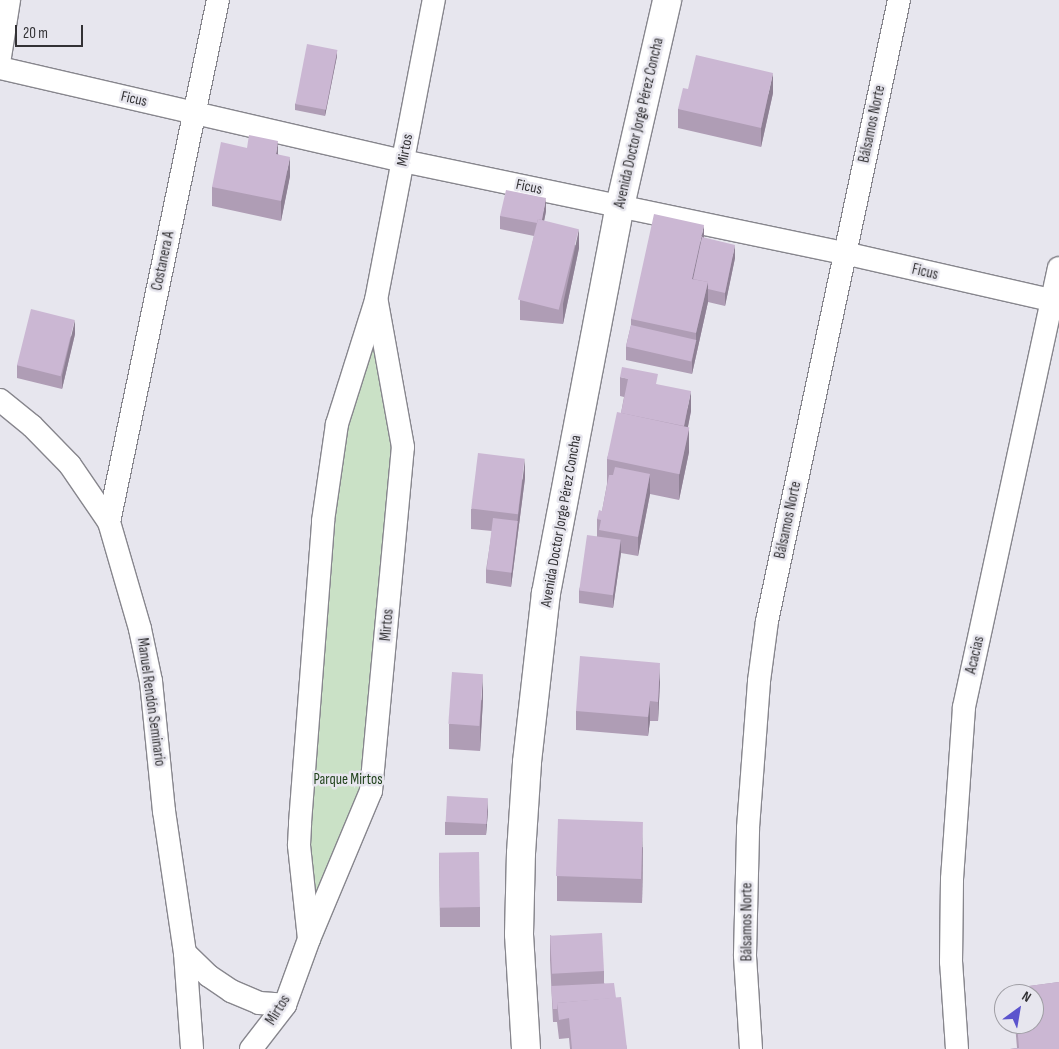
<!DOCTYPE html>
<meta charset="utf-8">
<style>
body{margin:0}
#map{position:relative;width:1059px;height:1049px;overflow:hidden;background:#e7e6ee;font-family:"Sofia Sans Condensed",sans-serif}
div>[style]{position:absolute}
.green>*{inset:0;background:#cae1c6}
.roads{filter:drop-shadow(1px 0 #87868d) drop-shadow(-1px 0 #87868d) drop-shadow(0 1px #87868d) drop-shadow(0 -1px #87868d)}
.street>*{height:22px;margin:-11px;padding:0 11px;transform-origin:11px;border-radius:11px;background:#fff}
.secondary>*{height:28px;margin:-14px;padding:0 14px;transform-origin:14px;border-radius:14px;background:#fff}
.wall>*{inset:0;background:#af9db5}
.shaded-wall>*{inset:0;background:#8e8094}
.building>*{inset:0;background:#cbb7d3;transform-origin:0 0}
span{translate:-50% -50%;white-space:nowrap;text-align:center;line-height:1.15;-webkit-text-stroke:5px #e7e6ee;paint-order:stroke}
.street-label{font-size:15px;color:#333235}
.park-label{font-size:15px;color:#21431c}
.north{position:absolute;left:994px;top:984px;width:50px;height:50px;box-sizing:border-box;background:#e7e6ee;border:1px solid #9f9ea4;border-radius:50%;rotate:32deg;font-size:14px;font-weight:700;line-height:20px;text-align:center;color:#333235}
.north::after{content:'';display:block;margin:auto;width:18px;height:22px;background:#5c54cd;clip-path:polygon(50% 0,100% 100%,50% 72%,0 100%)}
.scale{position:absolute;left:15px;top:25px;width:68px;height:22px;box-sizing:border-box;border:2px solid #333235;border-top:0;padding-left:6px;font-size:15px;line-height:18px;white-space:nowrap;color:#333235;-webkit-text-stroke:4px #e7e6ee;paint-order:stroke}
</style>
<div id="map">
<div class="green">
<i style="clip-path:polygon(376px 300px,401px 447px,380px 791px,320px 945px,306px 887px,341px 451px)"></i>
</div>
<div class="roads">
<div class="street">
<i style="left:0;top:57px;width:58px;rotate:-81deg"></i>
<i style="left:0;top:68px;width:414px;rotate:13deg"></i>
<i style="left:403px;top:161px;width:450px;rotate:11.8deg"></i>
<i style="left:844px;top:253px;width:221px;rotate:12.8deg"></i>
<i style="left:0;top:400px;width:41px;rotate:39.1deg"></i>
<i style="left:32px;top:426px;width:54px;rotate:45.7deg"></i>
<i style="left:70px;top:465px;width:69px;rotate:55.6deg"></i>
<i style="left:109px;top:522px;width:111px;rotate:73.8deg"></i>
<i style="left:140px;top:629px;width:53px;rotate:78.1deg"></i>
<i style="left:151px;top:681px;width:131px;rotate:84.3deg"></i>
<i style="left:164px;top:811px;width:144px;rotate:81.6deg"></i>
<i style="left:185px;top:953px;width:96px;rotate:85.8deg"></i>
<i style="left:109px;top:522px;width:533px;rotate:-78.21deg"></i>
<i style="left:309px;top:939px;width:95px;rotate:-96.1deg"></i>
<i style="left:299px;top:845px;width:22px;rotate:-87deg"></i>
<i style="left:300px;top:823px;width:303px;rotate:-85.6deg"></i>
<i style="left:323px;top:521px;width:98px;rotate:-81.8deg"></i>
<i style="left:337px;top:424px;width:130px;rotate:-72.5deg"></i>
<i style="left:376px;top:300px;width:306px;rotate:-79.1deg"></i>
<i style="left:185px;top:953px;width:33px;rotate:44deg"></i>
<i style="left:209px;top:976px;width:27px;rotate:34deg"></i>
<i style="left:231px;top:991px;width:30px;rotate:23deg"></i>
<i style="left:259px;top:1003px;width:26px;rotate:4deg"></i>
<i style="left:251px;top:1049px;width:56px;rotate:-52.3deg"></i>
<i style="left:285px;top:1005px;width:70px;rotate:-70deg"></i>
<i style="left:309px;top:939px;width:160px;rotate:-67.3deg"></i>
<i style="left:371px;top:791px;width:345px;rotate:-84.7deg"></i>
<i style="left:403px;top:447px;width:147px;rotate:-100.2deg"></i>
<i style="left:751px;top:1049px;width:94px;rotate:-93.7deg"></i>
<i style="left:745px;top:955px;width:127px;rotate:-88.6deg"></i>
<i style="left:748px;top:828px;width:147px;rotate:-85.7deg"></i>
<i style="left:759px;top:681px;width:61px;rotate:-82.4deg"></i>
<i style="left:767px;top:621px;width:635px;rotate:-78deg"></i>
<i style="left:957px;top:1049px;width:87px;rotate:-93.9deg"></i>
<i style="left:951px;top:962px;width:83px;rotate:-89.3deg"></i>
<i style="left:952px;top:879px;width:172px;rotate:-86deg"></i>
<i style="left:964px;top:707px;width:449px;rotate:-77.8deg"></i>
</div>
<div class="secondary">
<i style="left:526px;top:1049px;width:115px;rotate:-93.5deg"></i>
<i style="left:519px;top:934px;width:81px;rotate:-88.6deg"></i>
<i style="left:521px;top:853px;width:91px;rotate:-86.2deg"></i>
<i style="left:527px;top:762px;width:170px;rotate:-83.6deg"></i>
<i style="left:546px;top:593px;width:394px;rotate:-79.2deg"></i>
<i style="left:620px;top:206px;width:211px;rotate:-77.1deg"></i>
</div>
</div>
<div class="wall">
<i style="clip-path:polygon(337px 56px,325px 116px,295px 110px,295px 104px)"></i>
<i style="clip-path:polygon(773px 93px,761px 147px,678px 128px,678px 109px)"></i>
<i style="clip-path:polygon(278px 154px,290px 176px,281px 221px,212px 206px,212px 187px)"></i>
<i style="clip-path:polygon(546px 211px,544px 221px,579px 248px,563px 324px,520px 320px,520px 300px,534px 236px,500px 229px,500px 216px)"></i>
<i style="clip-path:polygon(704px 238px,735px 258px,725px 306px,708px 302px,692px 374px,626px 360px,626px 346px,631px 325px,631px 319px)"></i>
<i style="clip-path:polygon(75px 334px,62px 389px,17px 378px,17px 365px)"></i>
<i style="clip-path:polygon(620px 377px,658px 385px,691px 411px,688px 427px,689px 452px,679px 500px,650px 494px,638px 556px,621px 553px,613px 608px,579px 603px,579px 590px,597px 536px,597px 519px,602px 511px,607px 484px,607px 459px,621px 413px,624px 397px,620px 396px)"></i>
<i style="clip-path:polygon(525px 478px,511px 587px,486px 583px,486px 570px,492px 531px,471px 529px,471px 509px)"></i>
<i style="clip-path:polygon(660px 682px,658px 721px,650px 721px,648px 736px,576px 730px,576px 711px)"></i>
<i style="clip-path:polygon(483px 699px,480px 751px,449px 749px,449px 724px)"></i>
<i style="clip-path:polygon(488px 811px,486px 835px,445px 835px,445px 822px)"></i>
<i style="clip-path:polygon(643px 847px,642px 903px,557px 901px,557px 876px)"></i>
<i style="clip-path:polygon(439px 853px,480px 907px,480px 927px,440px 927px)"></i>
<i style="clip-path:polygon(550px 935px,604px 971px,604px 983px,616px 998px,627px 1049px,570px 1049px,569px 1038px,559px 1039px,557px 1022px,553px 1022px,550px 960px)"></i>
<i style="clip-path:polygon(1059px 982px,1059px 1049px,1010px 1049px,1017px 1048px,1015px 1024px,1034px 1024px,1034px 994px,1014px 994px,1014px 988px)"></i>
</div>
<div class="shaded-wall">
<i style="clip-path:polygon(337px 50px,337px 56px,325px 116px,325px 110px)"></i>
<i style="clip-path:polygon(773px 73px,773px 93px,761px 147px,761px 128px)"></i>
<i style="clip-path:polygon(278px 141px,278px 160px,276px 154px)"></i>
<i style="clip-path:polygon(290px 157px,290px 176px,281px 221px,281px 201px)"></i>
<i style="clip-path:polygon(546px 198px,546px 211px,541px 237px,541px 224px)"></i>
<i style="clip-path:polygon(704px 225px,704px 245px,692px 285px,692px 279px)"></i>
<i style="clip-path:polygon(579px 229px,579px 248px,563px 324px,563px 304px)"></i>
<i style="clip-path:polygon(735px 245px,735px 258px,725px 306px,725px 293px)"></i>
<i style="clip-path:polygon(708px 282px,708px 302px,692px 374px,692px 361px,696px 340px,696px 333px)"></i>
<i style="clip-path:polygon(75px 320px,75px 334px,62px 389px,62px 376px)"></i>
<i style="clip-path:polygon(691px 391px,691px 411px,683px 451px,683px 431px)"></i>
<i style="clip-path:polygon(689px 427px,689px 452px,679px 500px,679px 475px)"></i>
<i style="clip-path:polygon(525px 459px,525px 478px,511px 587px,511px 574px)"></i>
<i style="clip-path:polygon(650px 474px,650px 494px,638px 556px,638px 537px)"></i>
<i style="clip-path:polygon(621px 540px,621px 553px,613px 608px,613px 595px)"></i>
<i style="clip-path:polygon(660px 663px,660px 682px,658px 721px,658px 702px)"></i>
<i style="clip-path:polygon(483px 674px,483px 699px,480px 751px,480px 726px)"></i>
<i style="clip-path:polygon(650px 701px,650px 721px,648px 736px,648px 717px)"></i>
<i style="clip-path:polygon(488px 798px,488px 811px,486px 835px,486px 822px)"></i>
<i style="clip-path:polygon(643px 822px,643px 847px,642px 903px,642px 878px)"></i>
</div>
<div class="building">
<i style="left:307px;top:44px;width:31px;height:61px;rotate:11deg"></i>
<i style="clip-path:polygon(696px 55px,773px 73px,761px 128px,678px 109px,683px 88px,688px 89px)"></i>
<i style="clip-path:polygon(249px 135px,278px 141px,276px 154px,290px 157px,281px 201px,212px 187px,221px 142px,247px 148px)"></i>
<i style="clip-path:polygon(506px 190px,546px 198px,542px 220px,538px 219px,537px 223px,500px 216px)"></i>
<i style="clip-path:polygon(654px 214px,704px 225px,692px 279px,708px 282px,696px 333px,631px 319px)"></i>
<i style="left:538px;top:219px;width:42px;height:83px;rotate:14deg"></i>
<i style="clip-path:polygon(702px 237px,735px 245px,725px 293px,708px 289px,708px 282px,693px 279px)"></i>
<i style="left:31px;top:309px;width:45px;height:58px;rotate:14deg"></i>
<i style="left:631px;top:325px;width:67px;height:22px;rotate:13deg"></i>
<i style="clip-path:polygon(622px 367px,658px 374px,656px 384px,691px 391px,684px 426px,621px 413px,628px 379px,620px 377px)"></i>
<i style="left:617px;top:412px;width:74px;height:48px;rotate:12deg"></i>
<i style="left:478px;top:453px;width:47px;height:56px;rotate:7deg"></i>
<i style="clip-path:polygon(615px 467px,650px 474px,638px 537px,599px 530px,601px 520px,597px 519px,599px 510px,602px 511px,609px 475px,613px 475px)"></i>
<i style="left:493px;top:518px;width:25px;height:52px;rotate:7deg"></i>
<i style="left:587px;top:535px;width:34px;height:56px;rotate:8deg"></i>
<i style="clip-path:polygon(580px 656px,660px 663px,658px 702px,650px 701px,648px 717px,576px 711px)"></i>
<i style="left:452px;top:672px;width:31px;height:52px;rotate:4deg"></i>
<i style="left:447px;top:796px;width:41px;height:26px;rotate:3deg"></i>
<i style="left:558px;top:819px;width:85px;height:57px;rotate:2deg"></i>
<i style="left:479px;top:852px;width:55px;height:40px;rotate:89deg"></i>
<i style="left:602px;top:933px;width:38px;height:52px;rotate:87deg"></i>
<i style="clip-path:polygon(1059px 982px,1059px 1049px,1010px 1049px,1019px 1048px,1017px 1024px,1034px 1024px,1034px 994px,1015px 994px,1014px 988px)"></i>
<i style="clip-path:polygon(614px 983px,616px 998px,557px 1003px,557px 1009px,553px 1009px,551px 986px)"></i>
<i style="clip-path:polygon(621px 997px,627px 1049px,572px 1049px,569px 1018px,559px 1020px,557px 1003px)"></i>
</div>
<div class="street-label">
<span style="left:134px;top:99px;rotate:13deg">Ficus</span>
<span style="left:639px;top:123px;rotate:-77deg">Avenida Doctor Jorge Pérez Concha</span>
<span style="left:872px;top:124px;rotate:-78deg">Bálsamos Norte</span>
<span style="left:405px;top:150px;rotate:-79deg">Mirtos</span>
<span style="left:529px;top:187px;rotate:12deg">Ficus</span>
<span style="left:163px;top:261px;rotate:-78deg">Costanera A</span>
<span style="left:925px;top:272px;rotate:13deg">Ficus</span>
<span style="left:788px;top:520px;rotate:-78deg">Bálsamos Norte</span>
<span style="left:561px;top:521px;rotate:-80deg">Avenida Doctor Jorge Pérez Concha</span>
<span style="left:387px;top:625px;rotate:-85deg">Mirtos</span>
<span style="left:975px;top:655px;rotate:-77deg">Acacias</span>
<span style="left:151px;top:702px;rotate:82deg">Manuel Rendón Seminario</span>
<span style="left:747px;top:922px;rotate:-90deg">Bálsamos Norte</span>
<span style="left:278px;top:1010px;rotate:-58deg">Mirtos</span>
</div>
<div class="park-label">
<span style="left:348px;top:780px">Parque Mirtos</span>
</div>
<div class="north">N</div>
<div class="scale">20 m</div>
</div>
